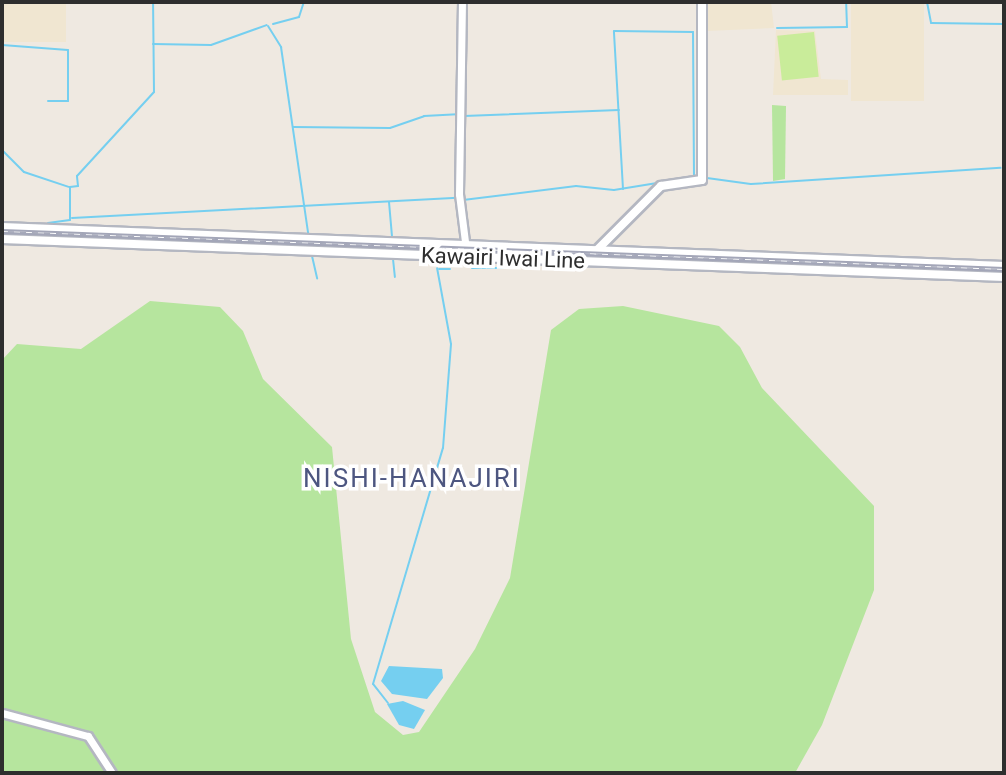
<!DOCTYPE html>
<style>
body{margin:0}
#map{position:relative;width:1006px;height:775px;overflow:hidden;background:#efe9e1;font-family:Roboto,sans-serif}
div>[style]{position:absolute}
.education>*{inset:0;background:#f0e6d1;transform-origin:0 0}
.green>*{inset:0;background:#b6e59e}
.pitch>*{inset:0;background:#c9ec9a;transform-origin:0 0}
.water>*{inset:0;background:#75cff0}
.stream>*{height:2px;margin:-1px;padding:0 1px;transform-origin:1px;border-radius:1px;background:#75cff0}
.roads{filter:drop-shadow(2px 0 #b4b7c1) drop-shadow(-2px 0 #b4b7c1) drop-shadow(0 2px #b4b7c1) drop-shadow(0 -2px #b4b7c1)}
.tertiary>*{height:7px;margin:-3.5px;padding:0 3.5px;transform-origin:3.5px;border-radius:3.5px;background:#fff}
.secondary>*{height:8px;margin:-4px;padding:0 4px;transform-origin:4px;border-radius:4px;background:#fff}
.rail>*{height:5px;margin-top:-2.5px;transform-origin:0;background:repeating-linear-gradient(90deg,#fff 0 6px,#a3a6b8 0 12px);box-sizing:border-box;border-block:2px solid #a3a6b8}
span{translate:-50% -50%;white-space:nowrap;text-align:center;line-height:1.15;-webkit-text-stroke:7px #fff;paint-order:stroke}
.street-label{font-size:22px;color:#2e2e2e}
.quarter-label{font-size:26px;color:#4d5680;letter-spacing:2px}
.frame{position:absolute;inset:0;border:4px solid #2e2e2e;pointer-events:none}
</style>
<div id="map">
<div class="education">
<i style="left:2px;top:2px;width:64px;height:40px"></i>
<i style="clip-path:polygon(707px 2px,771px 2px,774px 28px,707px 31px)"></i>
<i style="left:851px;top:2px;width:73px;height:99px"></i>
<i style="clip-path:polygon(776px 30px,815px 31px,821px 79px,848px 80px,848px 95px,773px 95px)"></i>
</div>
<div class="green">
<i style="clip-path:polygon(772px 105px,786px 106px,785px 179px,773px 181px)"></i>
<i style="clip-path:polygon(150px 301px,220px 307px,243px 331px,263px 379px,332px 447px,351px 639px,375px 712px,403px 735px,419px 732px,475px 649px,510px 578px,551px 330px,579px 309px,623px 306px,719px 326px,740px 347px,762px 388px,874px 506px,874px 590px,822px 725px,795px 773px,2px 773px,2px 360px,17px 344px,81px 349px)"></i>
</div>
<div class="pitch">
<i style="left:814px;top:32px;width:45px;height:37px;rotate:84deg"></i>
</div>
<div class="water">
<i style="clip-path:polygon(389px 666px,442px 669px,443px 678px,427px 699px,392px 694px,381px 681px)"></i>
<i style="clip-path:polygon(403px 701px,425px 710px,414px 729px,399px 725px,387px 704px)"></i>
</div>
<div class="stream">
<i style="left:698px;top:2px;width:11px;rotate:90deg"></i>
<i style="left:927px;top:2px;width:21px;rotate:79deg"></i>
<i style="left:931px;top:23px;width:73px;rotate:0.8deg"></i>
<i style="left:706px;top:16px;width:146px;rotate:90deg"></i>
<i style="left:273px;top:24px;width:27px;rotate:-15deg"></i>
<i style="left:299px;top:17px;width:16px;rotate:-72deg"></i>
<i style="left:268px;top:26px;width:25px;rotate:58deg"></i>
<i style="left:281px;top:47px;width:188px;rotate:81.7deg"></i>
<i style="left:777px;top:28px;width:70px;rotate:-0.8deg"></i>
<i style="left:847px;top:27px;width:25px;rotate:-92deg"></i>
<i style="left:153px;top:44px;width:58px;rotate:1deg"></i>
<i style="left:211px;top:45px;width:59px;rotate:-19.7deg"></i>
<i style="left:2px;top:45px;width:66px;rotate:4.3deg"></i>
<i style="left:68px;top:50px;width:51px;rotate:90deg"></i>
<i style="left:68px;top:101px;width:20px;rotate:180deg"></i>
<i style="left:698px;top:115px;width:30px;rotate:90deg"></i>
<i style="left:464px;top:116px;width:155px;rotate:-2.2deg"></i>
<i style="left:293px;top:127px;width:97px;rotate:0.6deg"></i>
<i style="left:390px;top:128px;width:36px;rotate:-19deg"></i>
<i style="left:424px;top:116px;width:33px;rotate:-3deg"></i>
<i style="left:2px;top:150px;width:31px;rotate:45deg"></i>
<i style="left:24px;top:172px;width:47px;rotate:18.4deg"></i>
<i style="left:707px;top:178px;width:44px;rotate:7.8deg"></i>
<i style="left:751px;top:184px;width:250px;rotate:-3.7deg"></i>
<i style="left:623px;top:189px;width:158px;rotate:-93.3deg"></i>
<i style="left:614px;top:31px;width:79px;rotate:0.7deg"></i>
<i style="left:693px;top:32px;width:143px;rotate:89.6deg"></i>
<i style="left:463px;top:200px;width:114px;rotate:-7.1deg"></i>
<i style="left:576px;top:186px;width:38px;rotate:6deg"></i>
<i style="left:614px;top:190px;width:81px;rotate:-9.2deg"></i>
<i style="left:389px;top:202px;width:34px;rotate:85deg"></i>
<i style="left:72px;top:218px;width:386px;rotate:-3deg"></i>
<i style="left:48px;top:223px;width:22px;rotate:-8deg"></i>
<i style="left:70px;top:220px;width:33px;rotate:-90deg"></i>
<i style="left:70px;top:187px;width:8px;rotate:-7deg"></i>
<i style="left:78px;top:186px;width:10px;rotate:-96deg"></i>
<i style="left:77px;top:176px;width:114px;rotate:-47.5deg"></i>
<i style="left:154px;top:92px;width:90px;rotate:-90.6deg"></i>
<i style="left:312px;top:256px;width:23px;rotate:77deg"></i>
<i style="left:393px;top:259px;width:18px;rotate:84deg"></i>
<i style="left:472px;top:268px;width:35px"></i>
<i style="left:439px;top:269px;width:11px"></i>
<i style="left:388px;top:703px;width:24px;rotate:-128deg"></i>
<i style="left:373px;top:684px;width:246px;rotate:-73.5deg"></i>
<i style="left:443px;top:448px;width:104px;rotate:-85.6deg"></i>
<i style="left:451px;top:344px;width:77px;rotate:-100.4deg"></i>
</div>
<div class="roads">
<div class="tertiary">
<i style="left:462px;top:2px;width:192px;rotate:90.9deg"></i>
<i style="left:459px;top:194px;width:64px;rotate:82.8deg"></i>
<i style="left:2px;top:713px;width:89px;rotate:15deg"></i>
<i style="left:88px;top:736px;width:44px;rotate:57deg"></i>
</div>
<div class="secondary">
<i style="left:2px;top:227px;width:1003px;rotate:2.23deg"></i>
<i style="left:2px;top:239px;width:1003px;rotate:2.17deg"></i>
<i style="left:596px;top:251px;width:92px;rotate:-45deg"></i>
<i style="left:661px;top:186px;width:41px;rotate:-8.3deg"></i>
<i style="left:702px;top:180px;width:178px;rotate:-90deg"></i>
</div>
</div>
<div class="rail">
<i style="left:2px;top:231px;width:1003px;rotate:2.17deg"></i>
</div>
<div class="street-label">
<span style="left:503px;top:258px;rotate:2deg">Kawairi Iwai Line</span>
</div>
<div class="quarter-label">
<span style="left:412px;top:479px">NISHI-HANAJIRI</span>
</div>
<div class="frame"></div>
</div>
